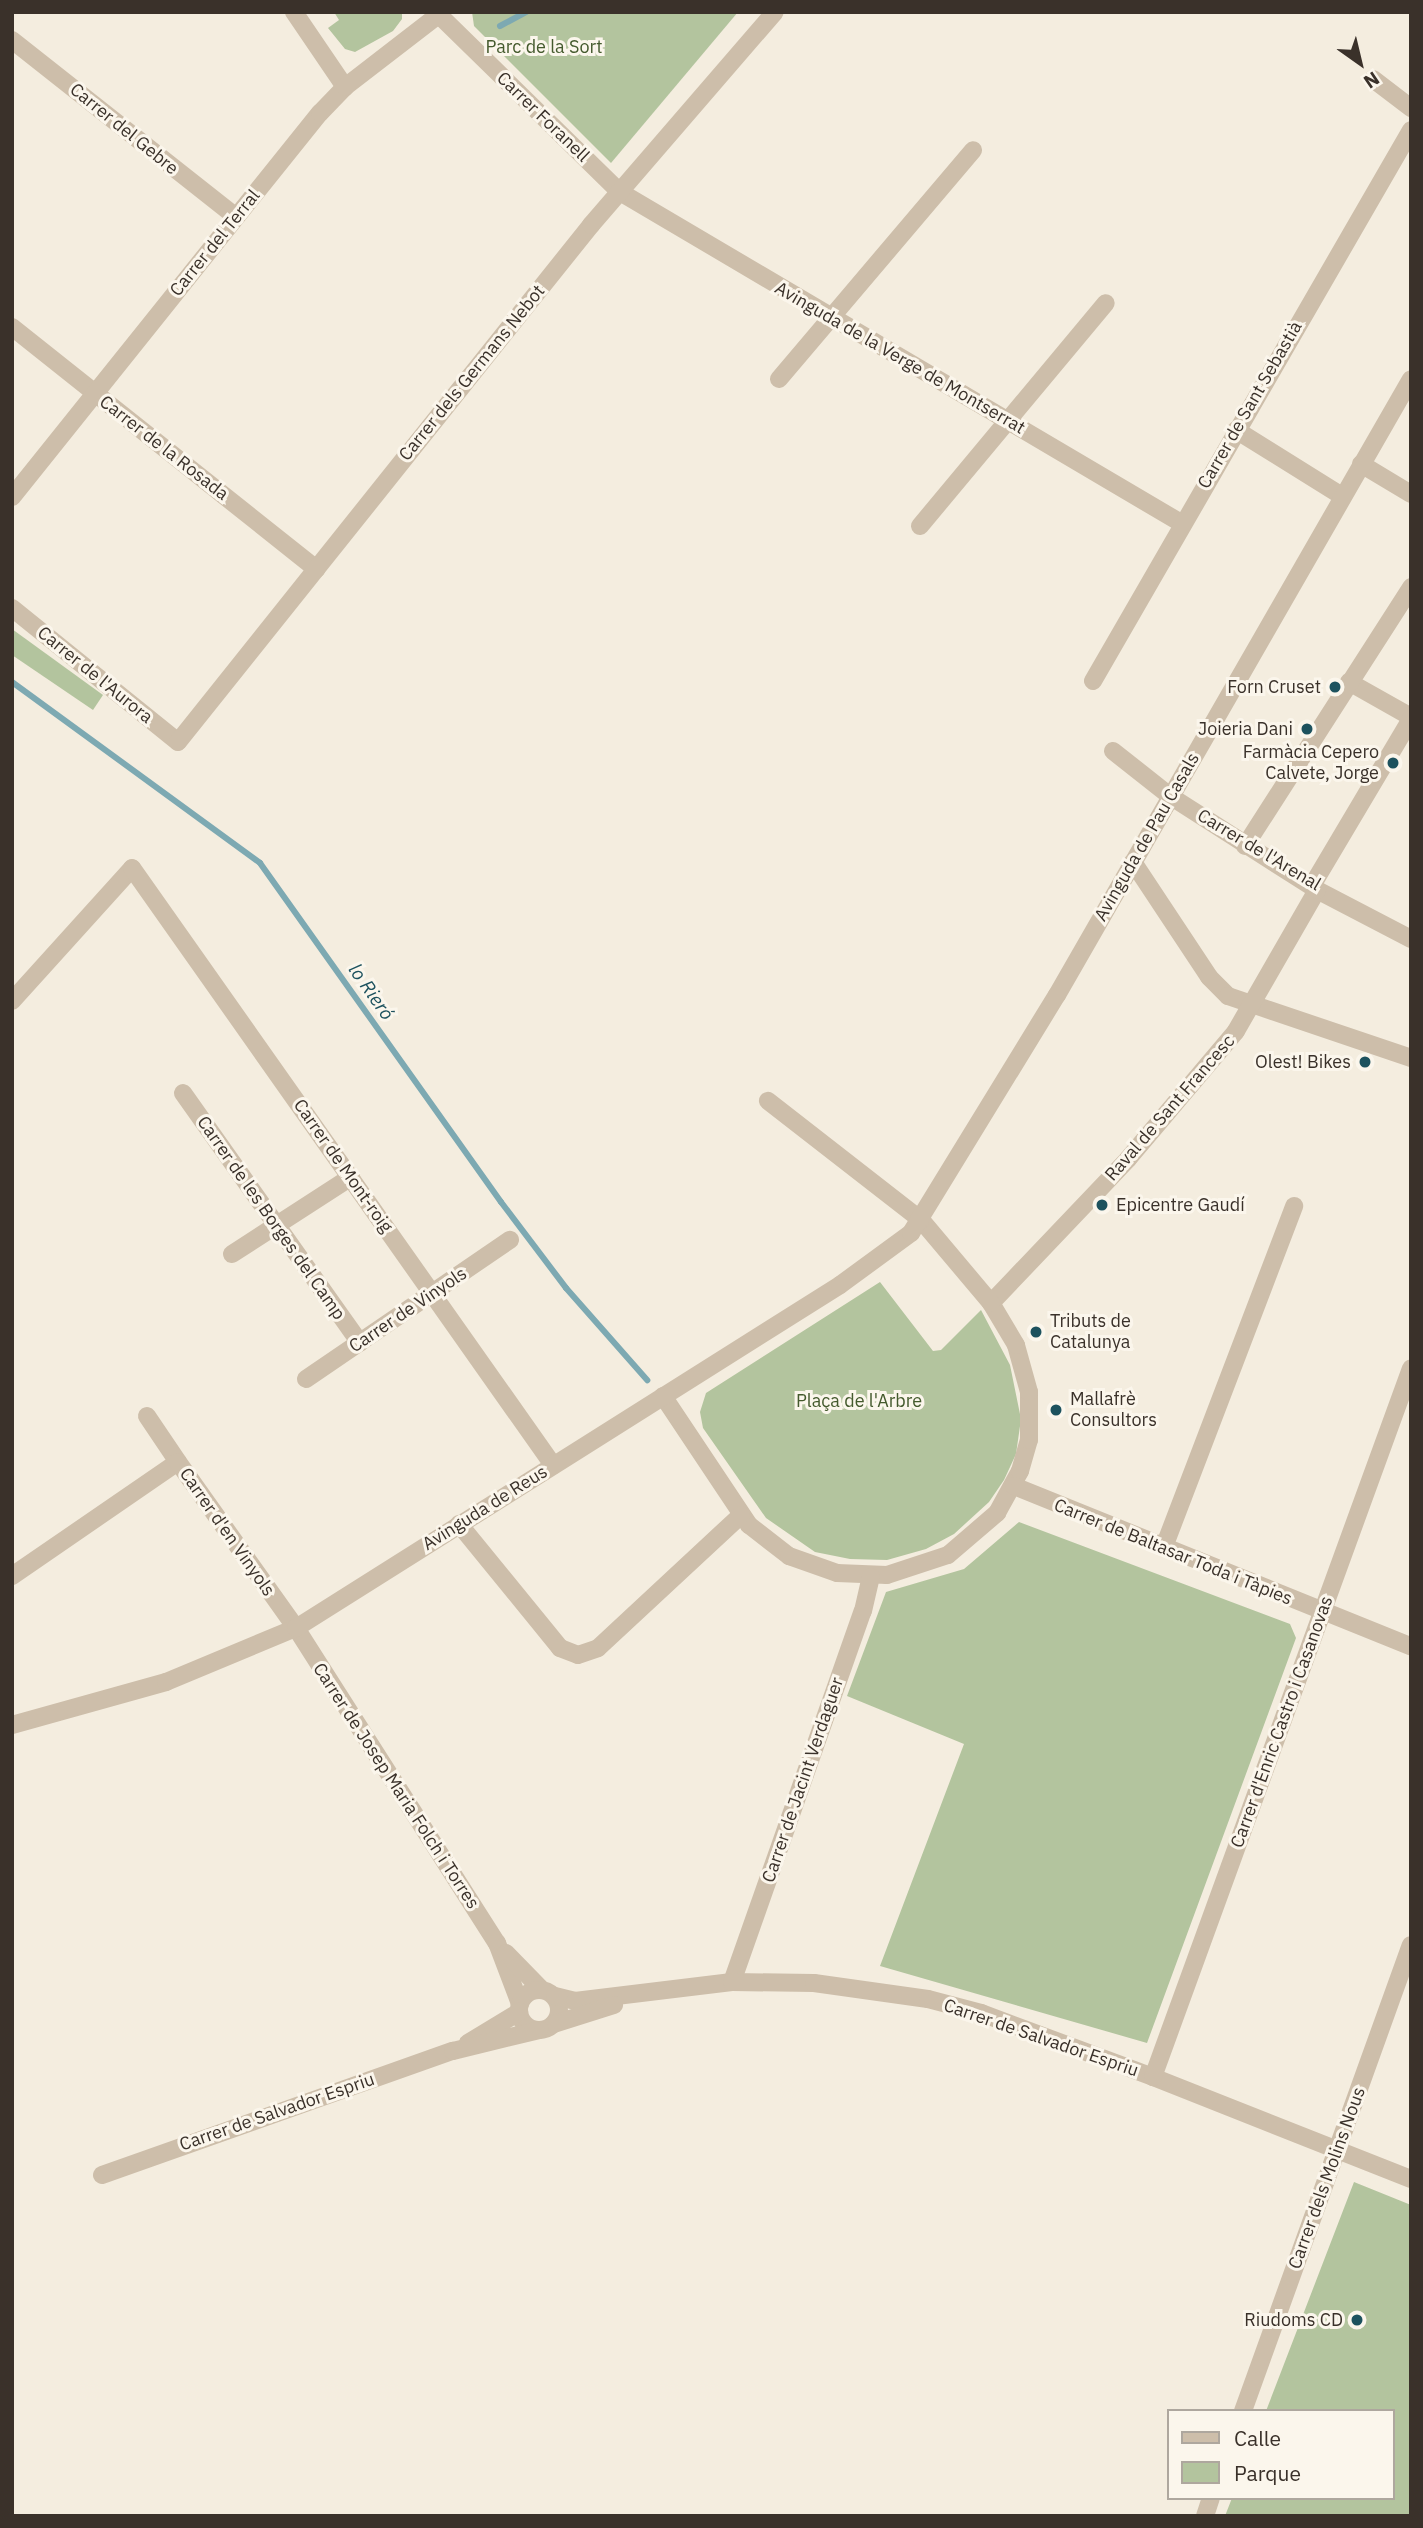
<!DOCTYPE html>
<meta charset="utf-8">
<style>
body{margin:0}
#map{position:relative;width:1423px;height:2528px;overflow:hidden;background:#f4eddf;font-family:"IBM Plex Sans",sans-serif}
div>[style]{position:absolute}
.green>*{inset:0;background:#b3c49e}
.stream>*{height:6px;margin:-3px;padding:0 3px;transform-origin:3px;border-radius:3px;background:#7da9b2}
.pedestrian>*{height:18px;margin:-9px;padding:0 9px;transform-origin:9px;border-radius:9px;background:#cdbeaa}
.minor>*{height:18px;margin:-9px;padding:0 9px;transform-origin:9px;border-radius:9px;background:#cdbeaa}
.minor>.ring{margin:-9px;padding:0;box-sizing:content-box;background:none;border:18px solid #cdbeaa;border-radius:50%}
.tertiary>*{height:18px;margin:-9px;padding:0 9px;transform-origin:9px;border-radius:9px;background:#cdbeaa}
.dots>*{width:19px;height:19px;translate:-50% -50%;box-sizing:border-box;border:4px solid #fbf6ec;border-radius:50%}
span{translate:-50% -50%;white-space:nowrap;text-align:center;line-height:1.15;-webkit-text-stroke:6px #fbf6ec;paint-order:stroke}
.park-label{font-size:18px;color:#445a2d}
.street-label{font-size:18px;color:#3a312a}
.poi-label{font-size:18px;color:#3a312a}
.right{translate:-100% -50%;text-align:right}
.left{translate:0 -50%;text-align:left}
.water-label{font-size:19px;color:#1d525e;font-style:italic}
.frame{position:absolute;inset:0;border:14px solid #3a312a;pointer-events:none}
.legend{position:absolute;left:1167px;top:2409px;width:228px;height:91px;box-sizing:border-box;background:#fbf6ec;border:2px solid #aea79e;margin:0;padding:9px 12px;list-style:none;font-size:21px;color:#3a312a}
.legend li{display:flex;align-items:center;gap:14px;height:35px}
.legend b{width:35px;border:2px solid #aea79e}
.north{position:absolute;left:1325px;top:28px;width:70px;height:70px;-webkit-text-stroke:5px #fbf6ec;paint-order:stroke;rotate:146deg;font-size:19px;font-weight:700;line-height:28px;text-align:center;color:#3a312a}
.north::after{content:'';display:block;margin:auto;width:24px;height:32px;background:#3a312a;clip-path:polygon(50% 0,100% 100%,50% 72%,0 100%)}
</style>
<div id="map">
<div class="green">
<i style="clip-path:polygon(334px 12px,402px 12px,402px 19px,393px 31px,355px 52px,345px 49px,328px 28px,339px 20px)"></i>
<i style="clip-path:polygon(472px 12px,738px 12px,611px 163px,474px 26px)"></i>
<i style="clip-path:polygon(12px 629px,103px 695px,93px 710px,12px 655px)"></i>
<i style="clip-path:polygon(880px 1282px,933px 1351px,941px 1350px,981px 1310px,1010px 1365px,1021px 1419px,1016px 1454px,1004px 1480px,989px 1502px,954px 1534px,926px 1549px,887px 1560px,850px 1559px,815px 1552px,766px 1518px,703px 1428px,700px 1412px,706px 1393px)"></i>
<i style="clip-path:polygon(1019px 1522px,1290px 1624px,1296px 1638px,1147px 2043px,880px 1966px,964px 1744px,847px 1696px,886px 1592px,964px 1569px)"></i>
<i style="clip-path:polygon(1354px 2182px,1411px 2205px,1411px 2516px,1225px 2516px,1232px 2498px,1393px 2498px,1393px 2411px,1266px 2411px)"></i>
</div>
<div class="stream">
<i style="left:500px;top:26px;width:30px;rotate:-28deg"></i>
<i style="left:12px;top:682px;width:307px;rotate:36.1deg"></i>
<i style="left:260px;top:863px;width:416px;rotate:54.6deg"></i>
<i style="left:501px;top:1202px;width:108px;rotate:52.9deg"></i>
<i style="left:566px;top:1288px;width:123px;rotate:48.6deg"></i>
</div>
<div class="pedestrian">
<i style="left:1349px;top:682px;width:71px;rotate:29.4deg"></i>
<i style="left:1113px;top:751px;width:73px;rotate:38.3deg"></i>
</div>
<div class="minor">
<i style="left:294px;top:12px;width:91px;rotate:55.8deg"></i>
<i style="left:436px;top:12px;width:257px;rotate:44.4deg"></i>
<i style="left:620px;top:192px;width:651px;rotate:30.54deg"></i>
<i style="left:12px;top:40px;width:285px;rotate:38.3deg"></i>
<i style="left:1373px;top:79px;width:48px;rotate:37.3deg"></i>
<i style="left:12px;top:327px;width:389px;rotate:38.5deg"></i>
<i style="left:779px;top:379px;width:300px;rotate:-49.7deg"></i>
<i style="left:1236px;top:430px;width:125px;rotate:31.9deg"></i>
<i style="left:1361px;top:464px;width:58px;rotate:31deg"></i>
<i style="left:12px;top:497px;width:492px;rotate:-51.3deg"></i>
<i style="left:320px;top:113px;width:36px;rotate:-46deg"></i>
<i style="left:345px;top:87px;width:123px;rotate:-37.7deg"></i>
<i style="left:920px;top:526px;width:290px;rotate:-50.2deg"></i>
<i style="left:12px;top:608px;width:213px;rotate:38.9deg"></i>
<i style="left:178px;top:742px;width:662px;rotate:-51.38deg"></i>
<i style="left:591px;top:225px;width:281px;rotate:-49.2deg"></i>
<i style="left:1093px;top:681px;width:636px;rotate:-60.01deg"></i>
<i style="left:1170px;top:796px;width:174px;rotate:32.6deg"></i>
<i style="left:1317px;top:890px;width:106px;rotate:27.5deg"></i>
<i style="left:1245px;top:846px;width:308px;rotate:-57.3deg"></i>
<i style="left:1133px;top:862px;width:138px;rotate:56.5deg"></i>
<i style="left:1209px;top:977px;width:27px;rotate:45deg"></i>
<i style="left:1228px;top:996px;width:193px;rotate:18.7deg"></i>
<i style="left:12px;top:1001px;width:179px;rotate:-47.9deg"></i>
<i style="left:132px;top:868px;width:731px;rotate:54.81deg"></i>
<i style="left:183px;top:1093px;width:306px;rotate:54.7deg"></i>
<i style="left:232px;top:1254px;width:142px;rotate:-32.9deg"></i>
<i style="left:991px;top:1303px;width:199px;rotate:-46.4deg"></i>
<i style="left:1128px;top:1159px;width:167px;rotate:-49.8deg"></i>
<i style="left:1236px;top:1031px;width:163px;rotate:-60.1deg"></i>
<i style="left:1317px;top:890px;width:7px;rotate:-124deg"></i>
<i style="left:1313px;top:884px;width:192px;rotate:-59.3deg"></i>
<i style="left:306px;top:1379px;width:247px;rotate:-34.3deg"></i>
<i style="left:663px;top:1396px;width:155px;rotate:56.3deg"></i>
<i style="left:749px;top:1525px;width:51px;rotate:37.8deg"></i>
<i style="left:789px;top:1556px;width:51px;rotate:19.5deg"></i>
<i style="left:837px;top:1573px;width:50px;rotate:2.3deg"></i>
<i style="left:887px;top:1575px;width:64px;rotate:-18.2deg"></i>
<i style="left:948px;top:1555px;width:65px;rotate:-40.6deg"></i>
<i style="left:997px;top:1513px;width:48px;rotate:-61.3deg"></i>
<i style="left:1020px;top:1471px;width:32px;rotate:-74deg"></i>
<i style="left:1029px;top:1440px;width:48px;rotate:-90deg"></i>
<i style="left:1029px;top:1392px;width:49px;rotate:-105.5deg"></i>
<i style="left:1016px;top:1345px;width:49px;rotate:-120.8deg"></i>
<i style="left:991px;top:1303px;width:109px;rotate:-130.1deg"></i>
<i style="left:921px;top:1220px;width:194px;rotate:-142.1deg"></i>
<i style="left:147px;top:1416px;width:55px;rotate:56deg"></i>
<i style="left:1014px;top:1486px;width:428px;rotate:22deg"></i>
<i style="left:459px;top:1524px;width:160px;rotate:50.8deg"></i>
<i style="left:560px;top:1648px;width:19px;rotate:21deg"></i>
<i style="left:578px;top:1655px;width:21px;rotate:-19deg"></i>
<i style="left:598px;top:1648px;width:195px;rotate:-42.9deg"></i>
<i style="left:1164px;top:1547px;width:365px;rotate:-69.1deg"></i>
<i style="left:12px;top:1576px;width:201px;rotate:-34.5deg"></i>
<i style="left:178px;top:1462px;width:204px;rotate:54.6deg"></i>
<i style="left:296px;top:1628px;width:374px;rotate:57.5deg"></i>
<i style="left:497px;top:1943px;width:65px;rotate:69.3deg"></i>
<i style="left:506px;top:1953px;width:50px;rotate:45.8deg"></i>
<i style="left:732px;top:1982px;width:393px;rotate:-70.6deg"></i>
<i style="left:863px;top:1611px;width:35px;rotate:-77deg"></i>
<i class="ring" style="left:519px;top:1990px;width:22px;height:22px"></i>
<i style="left:555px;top:1996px;width:21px;rotate:14deg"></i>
<i style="left:575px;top:2001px;width:158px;rotate:-6.9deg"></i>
<i style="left:732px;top:1982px;width:82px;rotate:0.7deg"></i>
<i style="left:814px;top:1983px;width:115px;rotate:8deg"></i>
<i style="left:928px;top:1999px;width:55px;rotate:14.8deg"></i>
<i style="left:981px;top:2013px;width:184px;rotate:20.4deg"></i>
<i style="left:1153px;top:2077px;width:277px;rotate:21.6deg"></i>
<i style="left:554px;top:2024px;width:63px;rotate:-17.6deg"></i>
<i style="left:468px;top:2043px;width:60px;rotate:-31.3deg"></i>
<i style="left:1153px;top:2077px;width:754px;rotate:-70deg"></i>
<i style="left:102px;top:2175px;width:372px;rotate:-19.5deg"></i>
<i style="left:453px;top:2051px;width:89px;rotate:-13.7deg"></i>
<i style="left:1243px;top:2411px;width:495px;rotate:-70.2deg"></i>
<i style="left:1205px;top:2516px;width:19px;rotate:-72deg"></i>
</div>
<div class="tertiary">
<i style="left:12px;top:1725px;width:160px;rotate:-15.6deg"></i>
<i style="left:166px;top:1682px;width:141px;rotate:-22.6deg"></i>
<i style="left:296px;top:1628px;width:643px;rotate:-32.23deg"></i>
<i style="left:840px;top:1285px;width:88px;rotate:-36.2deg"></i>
<i style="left:911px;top:1233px;width:279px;rotate:-58.5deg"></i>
<i style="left:1057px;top:995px;width:710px;rotate:-60.12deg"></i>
</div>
<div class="dots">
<i style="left:1335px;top:687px;background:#1d525e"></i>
<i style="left:1307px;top:729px;background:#1d525e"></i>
<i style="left:1393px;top:763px;background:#1d525e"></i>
<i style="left:1365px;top:1062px;background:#1d525e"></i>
<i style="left:1102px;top:1205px;background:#1d525e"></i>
<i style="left:1036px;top:1332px;background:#1d525e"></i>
<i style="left:1056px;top:1410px;background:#1d525e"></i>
<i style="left:1357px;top:2320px;background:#1d525e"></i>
</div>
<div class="park-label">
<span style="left:544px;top:47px">Parc de la Sort</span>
<span style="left:859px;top:1401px">Plaça de l'Arbre</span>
</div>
<div class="street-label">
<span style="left:543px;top:117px;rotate:44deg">Carrer Foranell</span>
<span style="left:124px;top:129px;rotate:39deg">Carrer del Gebre</span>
<span style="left:215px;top:243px;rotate:-51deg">Carrer del Terral</span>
<span style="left:900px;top:358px;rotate:30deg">Avinguda de la Verge de Montserrat</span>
<span style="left:472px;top:373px;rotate:-51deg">Carrer dels Germans Nebot</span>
<span style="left:1250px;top:405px;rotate:-60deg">Carrer de Sant Sebastià</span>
<span style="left:164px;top:448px;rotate:38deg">Carrer de la Rosada</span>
<span style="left:95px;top:675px;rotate:39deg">Carrer de l'Aurora</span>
<span style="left:1147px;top:837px;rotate:-60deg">Avinguda de Pau Casals</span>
<span style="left:1259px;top:850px;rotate:31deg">Carrer de l'Arenal</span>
<span style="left:1170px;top:1108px;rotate:-49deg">Raval de Sant Francesc</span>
<span style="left:343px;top:1166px;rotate:55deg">Carrer de Mont-roig</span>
<span style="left:271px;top:1218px;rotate:55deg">Carrer de les Borges del Camp</span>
<span style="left:408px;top:1310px;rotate:-34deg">Carrer de Vinyols</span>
<span style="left:485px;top:1508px;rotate:-32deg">Avinguda de Reus</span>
<span style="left:227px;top:1532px;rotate:55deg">Carrer d'en Vinyols</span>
<span style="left:1173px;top:1552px;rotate:22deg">Carrer de Baltasar Toda i Tàpies</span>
<span style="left:1282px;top:1722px;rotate:-70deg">Carrer d'Enric Castro i Casanovas</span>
<span style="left:803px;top:1780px;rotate:-71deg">Carrer de Jacint Verdaguer</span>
<span style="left:396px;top:1786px;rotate:57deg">Carrer de Josep Maria Folch i Torres</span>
<span style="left:1041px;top:2038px;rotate:19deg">Carrer de Salvador Espriu</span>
<span style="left:277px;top:2112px;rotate:-19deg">Carrer de Salvador Espriu</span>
<span style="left:1327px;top:2178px;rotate:-70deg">Carrer dels Molins Nous</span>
</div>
<div class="poi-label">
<span class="right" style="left:1321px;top:687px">Forn Cruset</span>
<span class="right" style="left:1293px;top:729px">Joieria Dani</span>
<span class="right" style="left:1379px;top:763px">Farmàcia Cepero<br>Calvete, Jorge</span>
<span class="right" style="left:1351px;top:1062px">Olest! Bikes</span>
<span class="left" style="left:1116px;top:1205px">Epicentre Gaudí</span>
<span class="left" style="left:1050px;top:1332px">Tributs de<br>Catalunya</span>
<span class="left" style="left:1070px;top:1410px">Mallafrè<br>Consultors</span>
<span class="right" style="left:1343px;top:2320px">Riudoms CD</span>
</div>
<div class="water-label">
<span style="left:371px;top:992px;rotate:55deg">lo Rieró</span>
</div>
<div class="frame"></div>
<ul class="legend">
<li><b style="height:9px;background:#cdbeaa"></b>Calle</li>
<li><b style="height:19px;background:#b3c49e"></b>Parque</li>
</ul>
<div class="north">N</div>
</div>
